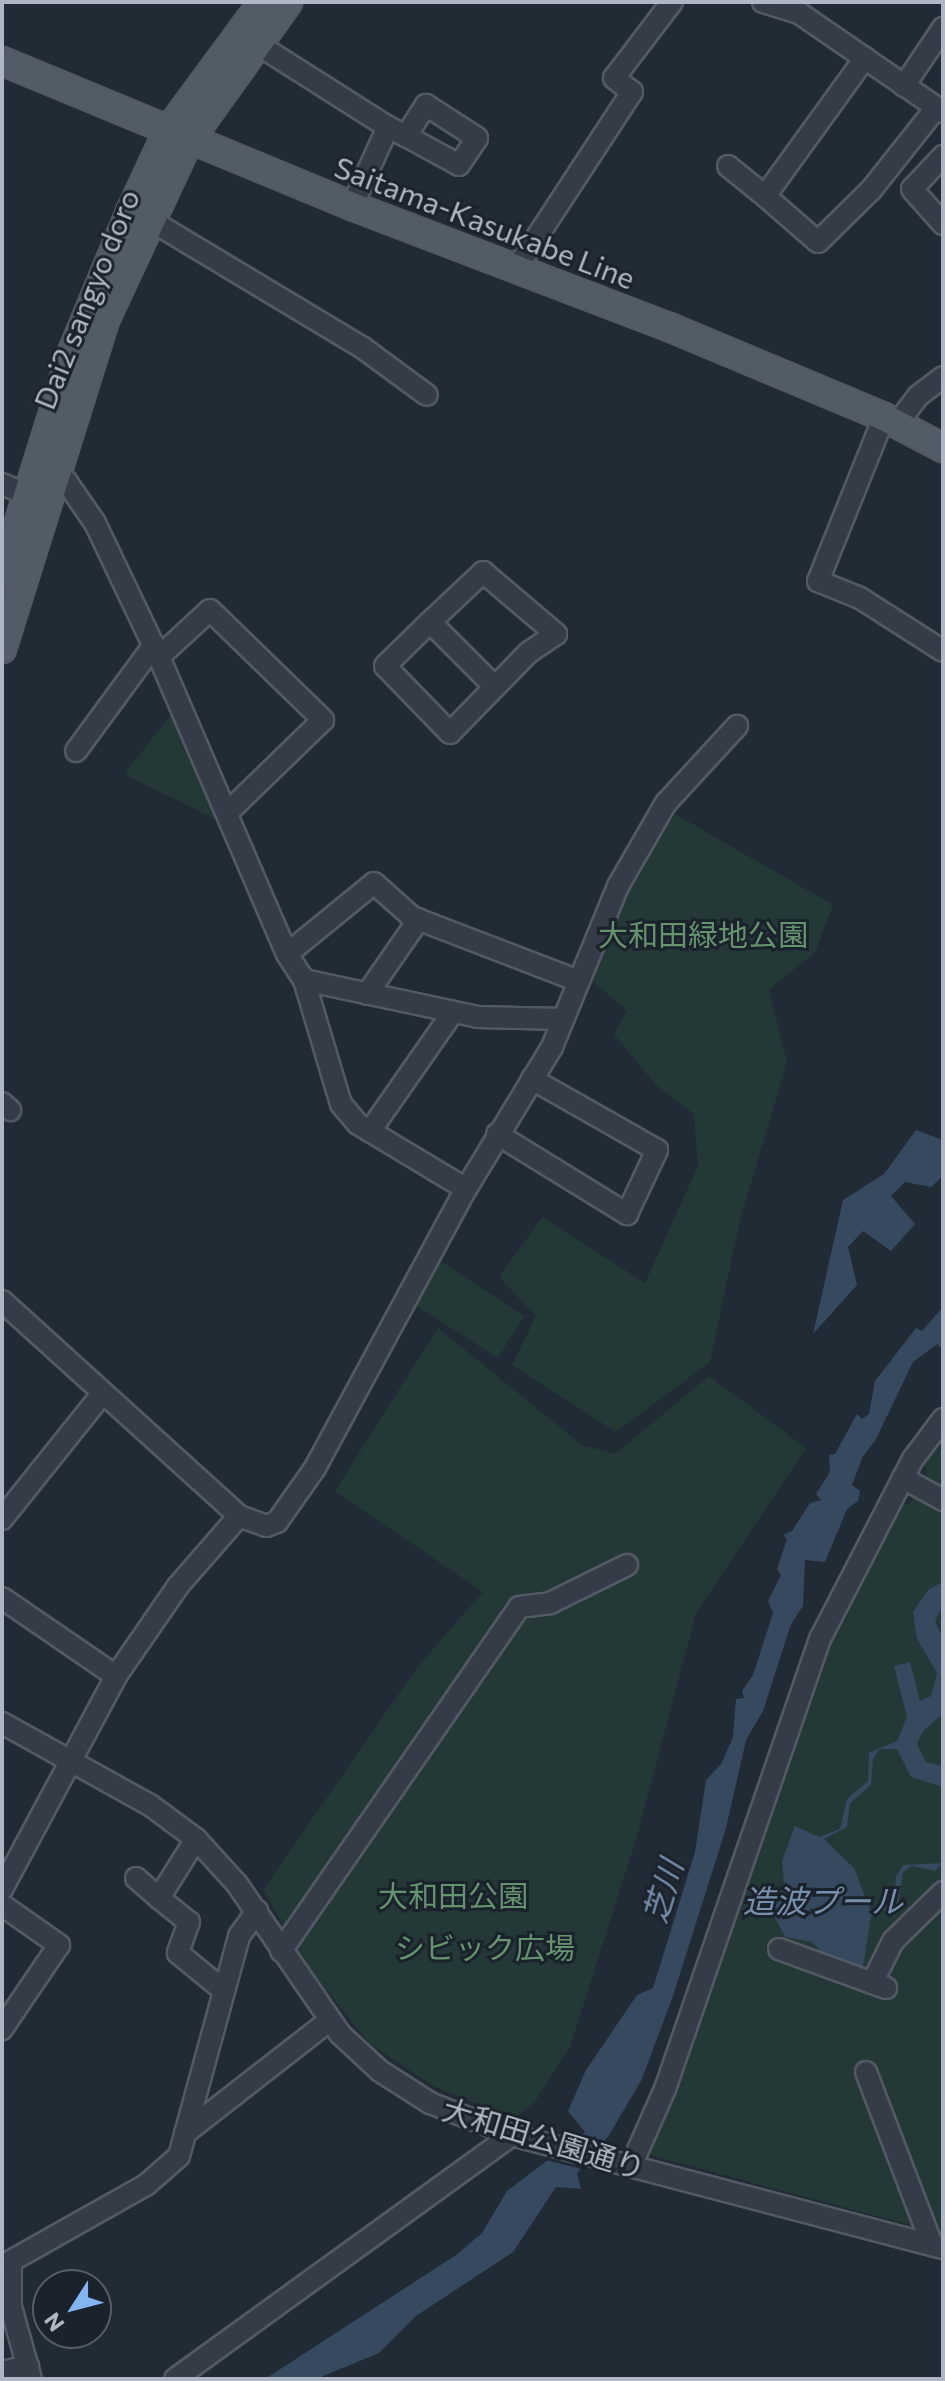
<!DOCTYPE html>
<meta charset="utf-8">
<style>
body{margin:0}
#map{position:relative;width:945px;height:2381px;overflow:hidden;background:#212b36;font-family:Commissioner,"Noto Sans JP",sans-serif}
div>[style]{position:absolute}
.green>*{inset:0;background:#243838;transform-origin:0 0}
.water>*{inset:0;background:#36495e}
.pier>*{inset:0;background:#212b36}
.roads{filter:drop-shadow(2px 0 #525a64) drop-shadow(-2px 0 #525a64) drop-shadow(0 2px #525a64) drop-shadow(0 -2px #525a64)}
.minor>*{height:20px;margin:-10px;padding:0 10px;transform-origin:10px;border-radius:10px;background:#343d47}
.major>*{height:26px;margin:-13px;padding:0 13px;transform-origin:13px;border-radius:13px;background:#525c67}
span{translate:-50% -50%;white-space:nowrap;text-align:center;line-height:1.15;-webkit-text-stroke:6px #1a222b;paint-order:stroke}
.street-label{font-size:30px;color:#aeb7c3}
.park-label{font-size:30px;color:#67926f}
.water-label{font-size:32px;color:#778faa;font-style:italic}
.frame{position:absolute;inset:0;border:4px solid #aeb7c3;pointer-events:none}
.north{position:absolute;left:32px;top:2269px;width:80px;height:80px;box-sizing:border-box;background:#1a222b;border:2px solid #555e68;border-radius:50%;rotate:234deg;font-size:22px;font-weight:700;line-height:32px;text-align:center;color:#aeb7c3}
.north::after{content:'';display:block;margin:auto;width:28px;height:36px;background:#84b4f2;clip-path:polygon(50% 0,100% 100%,50% 72%,0 100%)}
</style>
<div id="map">
<div class="green">
<i style="clip-path:polygon(176px 708px,223px 823px,124px 774px)"></i>
<i style="clip-path:polygon(675px 814px,833px 905px,815px 952px,769px 990px,787px 1062px,740px 1220px,710px 1362px,616px 1432px,512px 1365px,536px 1316px,499px 1277px,542px 1217px,645px 1283px,698px 1166px,694px 1114px,656px 1085px,614px 1034px,627px 1011px,590px 979px,628px 889px)"></i>
<i style="left:440px;top:1261px;width:101px;height:50px;rotate:33deg"></i>
<i style="clip-path:polygon(438px 1328px,582px 1445px,615px 1454px,709px 1376px,806px 1448px,696px 1613px,637px 1836px,570px 2047px,534px 2103px,513px 2119px,433px 2086px,369px 2043px,305px 1963px,263px 1890px,416px 1669px,483px 1592px,335px 1491px)"></i>
<i style="clip-path:polygon(943px 1428px,943px 2234px,643px 2153px,828px 1638px,895px 1506px,910px 1504px,926px 1474px,923px 1455px)"></i>
</div>
<div class="water">
<i style="clip-path:polygon(916px 1130px,943px 1140px,943px 1176px,931px 1187px,905px 1182px,891px 1196px,915px 1224px,891px 1251px,863px 1231px,848px 1247px,857px 1285px,813px 1334px,843px 1200px,884px 1174px)"></i>
<i style="clip-path:polygon(943px 1307px,943px 1350px,937px 1344px,913px 1362px,875px 1441px,863px 1456px,852px 1485px,860px 1491px,858px 1501px,847px 1509px,825px 1562px,805px 1560px,803px 1606px,791px 1624px,763px 1711px,746px 1740px,726px 1828px,673px 1996px,642px 2079px,608px 2137px,577px 2173px,581px 2189px,556px 2187px,513px 2252px,416px 2316px,379px 2353px,316px 2379px,265px 2379px,456px 2255px,482px 2233px,507px 2191px,585px 2132px,568px 2111px,586px 2070px,637px 1995px,653px 1988px,695px 1852px,706px 1780px,721px 1764px,733px 1737px,736px 1699px,744px 1698px,742px 1691px,753px 1675px,773px 1613px,768px 1601px,781px 1575px,777px 1569px,787px 1539px,783px 1535px,792px 1531px,810px 1503px,821px 1500px,816px 1494px,830px 1472px,829px 1455px,835px 1454px,857px 1414px,862px 1419px,869px 1414px,875px 1381px,916px 1328px,922px 1331px)"></i>
<i style="clip-path:polygon(943px 1582px,943px 1605px,935px 1621px,943px 1639px,943px 1714px,923px 1731px,917px 1744px,926px 1762px,943px 1766px,943px 1787px,911px 1777px,897px 1749px,880px 1749px,873px 1759px,871px 1785px,850px 1803px,847px 1827px,824px 1839px,854px 1868px,871px 1911px,894px 1902px,896px 1876px,903px 1865px,943px 1863px,935px 1871px,912px 1866px,903px 1872px,898px 1905px,871px 1916px,863px 1967px,822px 1952px,812px 1942px,785px 1937px,770px 1908px,784px 1883px,782px 1861px,795px 1826px,819px 1837px,840px 1829px,847px 1799px,868px 1781px,869px 1753px,897px 1741px,907px 1717px,894px 1666px,910px 1662px,920px 1701px,931px 1696px,937px 1673px,917px 1639px,913px 1612px,929px 1589px)"></i>
</div>
<div class="pier">
<i style="clip-path:polygon(576px 2134px,609px 2142px,585px 2170px,542px 2159px)"></i>
</div>
<div class="roads">
<div class="minor">
<i style="left:763px;top:2px;width:38px;rotate:17deg"></i>
<i style="left:799px;top:13px;width:175px;rotate:34.5deg"></i>
<i style="left:257px;top:44px;width:155px;rotate:32.4deg"></i>
<i style="left:388px;top:127px;width:87px;rotate:114.5deg"></i>
<i style="left:865px;top:58px;width:170px;rotate:125.9deg"></i>
<i style="left:765px;top:196px;width:70px;rotate:41deg"></i>
<i style="left:818px;top:242px;width:74px;rotate:-44.5deg"></i>
<i style="left:871px;top:190px;width:105px;rotate:-51.6deg"></i>
<i style="left:904px;top:86px;width:70px;rotate:-56.1deg"></i>
<i style="left:388px;top:127px;width:20px;rotate:27deg"></i>
<i style="left:406px;top:136px;width:60px;rotate:28.7deg"></i>
<i style="left:459px;top:165px;width:32px;rotate:-56deg"></i>
<i style="left:477px;top:138px;width:61px;rotate:-147.1deg"></i>
<i style="left:426px;top:105px;width:37px;rotate:123deg"></i>
<i style="left:943px;top:156px;width:45px;rotate:133.2deg"></i>
<i style="left:912px;top:189px;width:47px;rotate:48.5deg"></i>
<i style="left:728px;top:166px;width:48px;rotate:39deg"></i>
<i style="left:150px;top:220px;width:249px;rotate:31deg"></i>
<i style="left:363px;top:348px;width:79px;rotate:36.3deg"></i>
<i style="left:516px;top:269px;width:212px;rotate:-56.8deg"></i>
<i style="left:632px;top:92px;width:23px;rotate:-142deg"></i>
<i style="left:614px;top:78px;width:96px;rotate:-52.7deg"></i>
<i style="left:884px;top:417px;width:177px;rotate:111.9deg"></i>
<i style="left:818px;top:581px;width:45px;rotate:22deg"></i>
<i style="left:860px;top:598px;width:98px;rotate:32.6deg"></i>
<i style="left:897px;top:424px;width:35px;rotate:-53deg"></i>
<i style="left:918px;top:396px;width:31px;rotate:-37deg"></i>
<i style="left:54px;top:474px;width:14px;rotate:30deg"></i>
<i style="left:66px;top:481px;width:51px;rotate:55.4deg"></i>
<i style="left:95px;top:523px;width:148px;rotate:64.5deg"></i>
<i style="left:159px;top:657px;width:323px;rotate:66.7deg"></i>
<i style="left:287px;top:954px;width:31px;rotate:57deg"></i>
<i style="left:304px;top:980px;width:129px;rotate:73.4deg"></i>
<i style="left:341px;top:1104px;width:26px;rotate:50deg"></i>
<i style="left:358px;top:1124px;width:126px;rotate:31deg"></i>
<i style="left:2px;top:484px;width:26px;rotate:23deg"></i>
<i style="left:26px;top:494px;width:15px;rotate:-8deg"></i>
<i style="left:430px;top:622px;width:73px;rotate:-43.3deg"></i>
<i style="left:483px;top:572px;width:96px;rotate:40.3deg"></i>
<i style="left:556px;top:634px;width:32px;rotate:146deg"></i>
<i style="left:529px;top:652px;width:113px;rotate:134.3deg"></i>
<i style="left:450px;top:733px;width:93px;rotate:-134.1deg"></i>
<i style="left:385px;top:666px;width:63px;rotate:-44.4deg"></i>
<i style="left:430px;top:622px;width:91px;rotate:45deg"></i>
<i style="left:159px;top:657px;width:69px;rotate:-42.7deg"></i>
<i style="left:210px;top:610px;width:158px;rotate:44.2deg"></i>
<i style="left:323px;top:720px;width:131px;rotate:135.9deg"></i>
<i style="left:76px;top:751px;width:132px;rotate:-53.7deg"></i>
<i style="left:287px;top:954px;width:112px;rotate:-39.2deg"></i>
<i style="left:374px;top:883px;width:51px;rotate:41.8deg"></i>
<i style="left:412px;top:917px;width:176px;rotate:21deg"></i>
<i style="left:304px;top:980px;width:178px;rotate:12deg"></i>
<i style="left:478px;top:1017px;width:85px;rotate:1.3deg"></i>
<i style="left:367px;top:994px;width:91px;rotate:-55.3deg"></i>
<i style="left:2px;top:1103px;width:11px;rotate:41deg"></i>
<i style="left:370px;top:1131px;width:145px;rotate:-55.1deg"></i>
<i style="left:497px;top:1134px;width:153px;rotate:31.6deg"></i>
<i style="left:627px;top:1214px;width:71px;rotate:-64.9deg"></i>
<i style="left:657px;top:1150px;width:144px;rotate:-150.4deg"></i>
<i style="left:2px;top:1301px;width:320px;rotate:42.2deg"></i>
<i style="left:239px;top:1516px;width:29px;rotate:20deg"></i>
<i style="left:266px;top:1526px;width:12px;rotate:-20deg"></i>
<i style="left:277px;top:1522px;width:66px;rotate:-54.9deg"></i>
<i style="left:315px;top:1468px;width:317px;rotate:-61.6deg"></i>
<i style="left:466px;top:1189px;width:166px;rotate:-58.8deg"></i>
<i style="left:552px;top:1047px;width:174px;rotate:-67.7deg"></i>
<i style="left:618px;top:886px;width:96px;rotate:-60deg"></i>
<i style="left:666px;top:803px;width:105px;rotate:-47.3deg"></i>
<i style="left:903px;top:1478px;width:46px;rotate:28.8deg"></i>
<i style="left:2px;top:1519px;width:161px;rotate:-51.3deg"></i>
<i style="left:2px;top:1598px;width:138px;rotate:34.4deg"></i>
<i style="left:2px;top:1723px;width:169px;rotate:29deg"></i>
<i style="left:150px;top:1805px;width:57px;rotate:36.5deg"></i>
<i style="left:196px;top:1839px;width:61px;rotate:47.7deg"></i>
<i style="left:237px;top:1884px;width:182px;rotate:55.5deg"></i>
<i style="left:340px;top:2034px;width:54px;rotate:42.8deg"></i>
<i style="left:380px;top:2071px;width:59px;rotate:32.6deg"></i>
<i style="left:430px;top:2103px;width:88px;rotate:21.3deg"></i>
<i style="left:512px;top:2135px;width:446px;rotate:14.7deg"></i>
<i style="left:196px;top:1839px;width:70px;rotate:122.1deg"></i>
<i style="left:159px;top:1898px;width:38px;rotate:39deg"></i>
<i style="left:189px;top:1922px;width:33px;rotate:110deg"></i>
<i style="left:178px;top:1953px;width:58px;rotate:39.4deg"></i>
<i style="left:136px;top:1878px;width:30px;rotate:41deg"></i>
<i style="left:2px;top:1889px;width:242px;rotate:-61.8deg"></i>
<i style="left:116px;top:1676px;width:109px;rotate:-55.4deg"></i>
<i style="left:178px;top:1586px;width:93px;rotate:-48.9deg"></i>
<i style="left:2px;top:1905px;width:70px;rotate:35.1deg"></i>
<i style="left:59px;top:1945px;width:102px;rotate:124.2deg"></i>
<i style="left:779px;top:1949px;width:114px;rotate:20deg"></i>
<i style="left:281px;top:1951px;width:418px;rotate:-55.3deg"></i>
<i style="left:519px;top:1607px;width:31px;rotate:-7deg"></i>
<i style="left:550px;top:1603px;width:86px;rotate:-26.3deg"></i>
<i style="left:872px;top:1983px;width:47px;rotate:-63.4deg"></i>
<i style="left:893px;top:1941px;width:70px;rotate:-44.4deg"></i>
<i style="left:866px;top:2072px;width:185px;rotate:69.1deg"></i>
<i style="left:185px;top:2133px;width:182px;rotate:-37.9deg"></i>
<i style="left:631px;top:2166px;width:84px;rotate:-66.2deg"></i>
<i style="left:665px;top:2089px;width:478px;rotate:-71deg"></i>
<i style="left:821px;top:1637px;width:200px;rotate:-62.7deg"></i>
<i style="left:913px;top:1459px;width:50px;rotate:-53.1deg"></i>
<i style="left:2px;top:2372px;width:27px;rotate:-13deg"></i>
<i style="left:31px;top:2379px;width:75px;rotate:-105.5deg"></i>
<i style="left:11px;top:2307px;width:46px;rotate:-90deg"></i>
<i style="left:11px;top:2261px;width:155px;rotate:-29.4deg"></i>
<i style="left:146px;top:2185px;width:44px;rotate:-41.3deg"></i>
<i style="left:179px;top:2156px;width:228px;rotate:-74.7deg"></i>
<i style="left:239px;top:1936px;width:31px;rotate:-54deg"></i>
<i style="left:175px;top:2379px;width:416px;rotate:-35.9deg"></i>
</div>
<div class="major">
<i style="left:2px;top:61px;width:379px;rotate:22.5deg"></i>
<i style="left:352px;top:206px;width:339px;rotate:20.9deg"></i>
<i style="left:669px;top:327px;width:233px;rotate:22.7deg"></i>
<i style="left:884px;top:417px;width:67px;rotate:27.7deg"></i>
<i style="left:2px;top:576px;width:237px;rotate:-72.6deg"></i>
<i style="left:73px;top:350px;width:152px;rotate:-67.5deg"></i>
<i style="left:131px;top:210px;width:87px;rotate:-64.9deg"></i>
<i style="left:168px;top:131px;width:160px;rotate:-53.6deg"></i>
<i style="left:2px;top:649px;width:347px;rotate:-72.6deg"></i>
<i style="left:106px;top:318px;width:196px;rotate:-65deg"></i>
<i style="left:189px;top:140px;width:170px;rotate:-54.3deg"></i>
</div>
</div>
<div class="street-label">
<span style="left:485px;top:222px;rotate:21deg">Saitama-Kasukabe Line</span>
<span style="left:86px;top:299px;rotate:-68deg">Dai2 sangyo doro</span>
<span style="left:544px;top:2138px;rotate:17deg">大和田公園通り</span>
</div>
<div class="park-label">
<span style="left:703px;top:934px">大和田緑地公園</span>
<span style="left:453px;top:1895px">大和田公園</span>
<span style="left:485px;top:1947px">シビック広場</span>
</div>
<div class="water-label">
<span style="left:662px;top:1891px;rotate:-73deg">芝川</span>
<span style="left:823px;top:1900px">造波プール</span>
</div>
<div class="frame"></div>
<div class="north">N</div>
</div>
